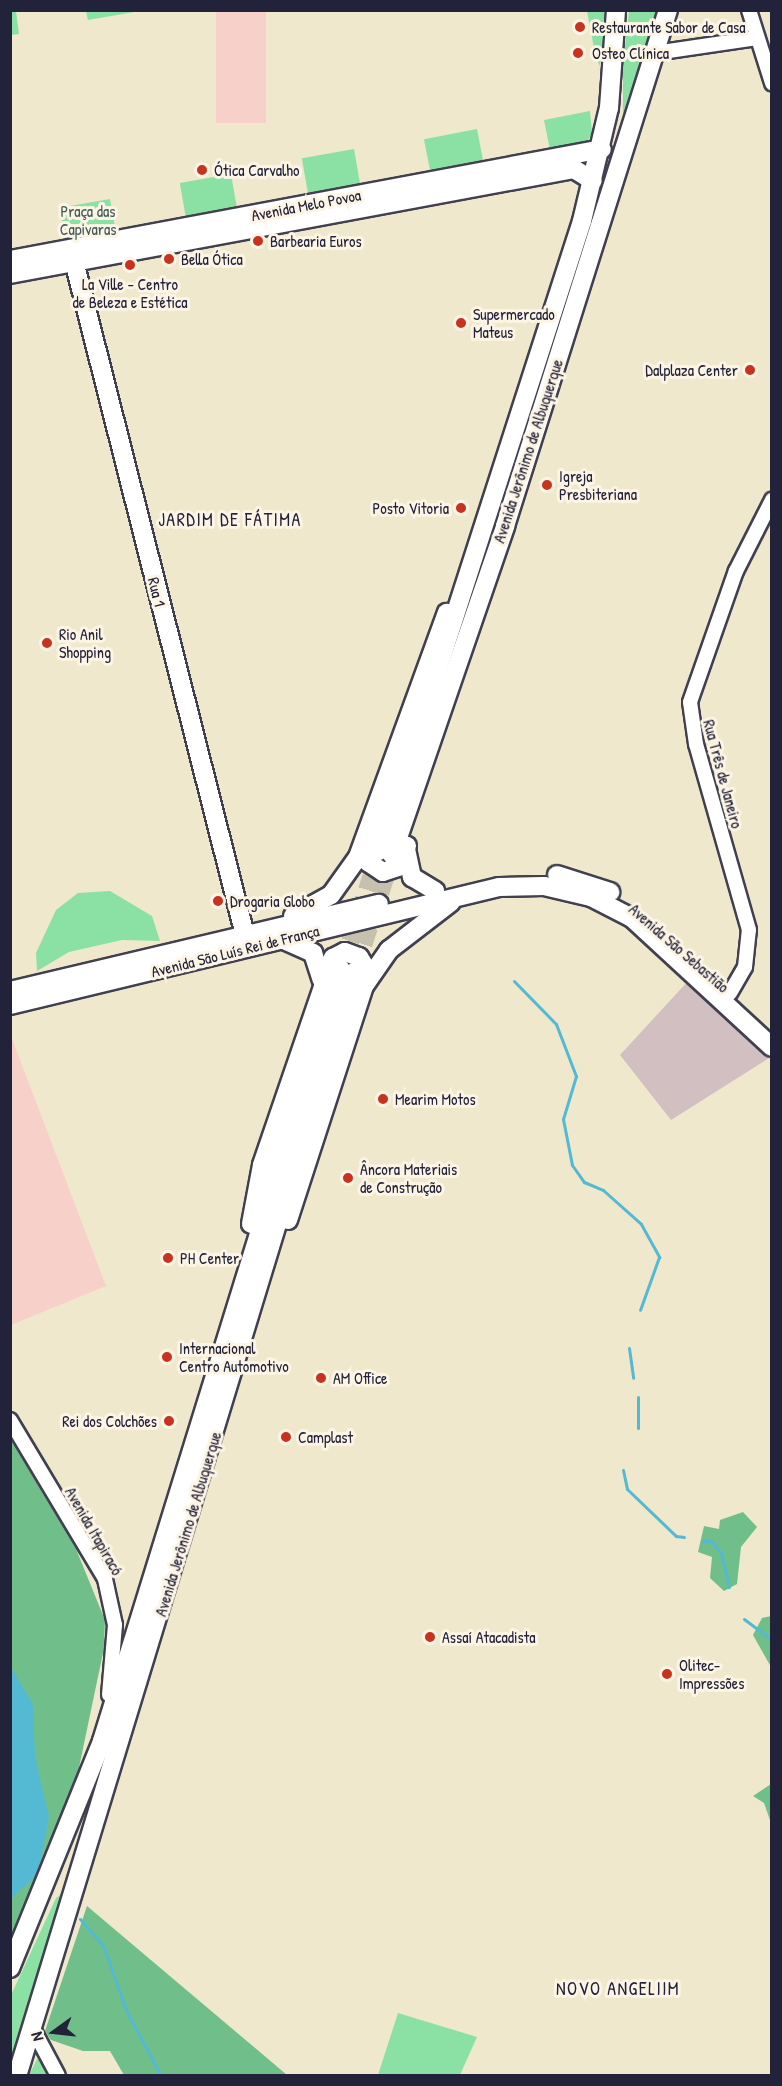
<!DOCTYPE html>
<meta charset="utf-8">
<style>
body{margin:0}
#map{position:relative;width:782px;height:2086px;overflow:hidden;background:#efe8cc;font-family:"Patrick Hand",sans-serif}
div>[style]{position:absolute}
.built>*{inset:0;background:#f7d1c9;transform-origin:0 0}
.industrial>*{inset:0;background:#d2bfc1}
.green>*{inset:0;background:#8be1a4;transform-origin:0 0}
.forest>*{inset:0;background:#70bf8a}
.water>*{inset:0;background:#54b9d3}
.stream>*{height:3px;margin:-1.5px;padding:0 1.5px;transform-origin:1.5px;border-radius:1.5px;background:#54b9d3}
.major-tunnel>*{height:18px;margin-top:-9px;transform-origin:0;background:repeating-linear-gradient(90deg,#c6c0af 0 18px,transparent 0 27px)}
.roads{filter:drop-shadow(2px 0 #414051) drop-shadow(-2px 0 #414051) drop-shadow(0 2px #414051) drop-shadow(0 -2px #414051)}
.minor>*{height:14px;margin:-7px;padding:0 7px;transform-origin:7px;border-radius:7px;background:#fff}
.major>*{height:18px;margin:-9px;padding:0 9px;transform-origin:9px;border-radius:9px;background:#fff}
.dots>*{width:16px;height:16px;translate:-50% -50%;box-sizing:border-box;border:3px solid #fcf5e5;border-radius:50%}
span{translate:-50% -50%;white-space:nowrap;text-align:center;line-height:1.15;-webkit-text-stroke:6px #fcf5e5;paint-order:stroke}
.poi-label{font-size:16px;color:#22223b}
.left{translate:0 -50%;text-align:left}
.right{translate:-100% -50%;text-align:right}
.street-label{font-size:16px;color:#22223b}
.park-label{font-size:16px;color:#425b5a}
.neighbourhood-label{font-size:18px;color:#22223b;letter-spacing:1.5px}
.frame{position:absolute;inset:0;border:12px solid #22223b;pointer-events:none}
.north{position:absolute;left:24px;top:2002px;width:60px;height:60px;-webkit-text-stroke:4px #fcf5e5;paint-order:stroke;rotate:255deg;font-size:16px;font-weight:700;line-height:24px;text-align:center;color:#22223b}
.north::after{content:'';display:block;margin:auto;width:21px;height:27px;background:#22223b;clip-path:polygon(50% 0,100% 100%,50% 72%,0 100%)}
</style>
<div id="map">
<div class="built">
<i style="left:216px;top:11px;width:50px;height:112px"></i>
<i style="clip-path:polygon(11px 1036px,106px 1286px,11px 1325px,10px 1325px)"></i>
</div>
<div class="industrial">
<i style="clip-path:polygon(689px 980px,769px 1058px,671px 1120px,620px 1055px)"></i>
</div>
<div class="green">
<i style="clip-path:polygon(11px 10px,16px 11px,19px 34px,11px 35px)"></i>
<i style="clip-path:polygon(140px 11px,88px 20px,86px 11px,140px 10px)"></i>
<i style="clip-path:polygon(587px 11px,606px 11px,600px 66px,596px 59px)"></i>
<i style="clip-path:polygon(629px 11px,658px 11px,623px 135px,623px 65px)"></i>
<i style="clip-path:polygon(590px 111px,592px 133px,584px 147px,551px 155px,544px 120px)"></i>
<i style="left:477px;top:129px;width:36px;height:54px;rotate:79deg"></i>
<i style="left:354px;top:149px;width:42px;height:53px;rotate:80deg"></i>
<i style="left:231px;top:174px;width:39px;height:52px;rotate:80deg"></i>
<i style="left:110px;top:199px;width:36px;height:51px;rotate:80deg"></i>
<i style="clip-path:polygon(110px 891px,152px 916px,160px 941px,122px 940px,69px 952px,37px 971px,36px 953px,56px 910px,78px 893px)"></i>
<i style="clip-path:polygon(68px 1889px,11px 2065px,11px 1995px,56px 1898px)"></i>
<i style="clip-path:polygon(398px 2013px,477px 2037px,460px 2075px,378px 2075px)"></i>
<i style="clip-path:polygon(37px 2059px,38px 2059px,49px 2075px,29px 2075px)"></i>
</div>
<div class="forest">
<i style="clip-path:polygon(11px 1440px,76px 1549px,105px 1620px,104px 1648px,71px 1806px,11px 1942px)"></i>
<i style="clip-path:polygon(743px 1512px,757px 1527px,741px 1547px,737px 1584px,724px 1591px,710px 1578px,712px 1557px,698px 1552px,704px 1526px,719px 1529px,720px 1520px)"></i>
<i style="clip-path:polygon(771px 1616px,772px 1616px,771px 1667px,753px 1635px,762px 1618px)"></i>
<i style="clip-path:polygon(771px 1784px,771px 1823px,764px 1803px,753px 1796px)"></i>
<i style="clip-path:polygon(87px 1906px,287px 2075px,124px 2075px,110px 2051px,83px 2051px,51px 2040px,45px 2031px)"></i>
</div>
<div class="water">
<i style="clip-path:polygon(10px 1666px,33px 1704px,35px 1757px,49px 1817px,38px 1875px,11px 1898px)"></i>
</div>
<div class="stream">
<i style="left:514px;top:981px;width:60px;rotate:45.7deg"></i>
<i style="left:556px;top:1024px;width:56px;rotate:69deg"></i>
<i style="left:576px;top:1076px;width:45px;rotate:106.8deg"></i>
<i style="left:563px;top:1119px;width:47px;rotate:78.9deg"></i>
<i style="left:572px;top:1165px;width:21px;rotate:55deg"></i>
<i style="left:584px;top:1182px;width:21px;rotate:23deg"></i>
<i style="left:603px;top:1190px;width:51px;rotate:41.8deg"></i>
<i style="left:641px;top:1224px;width:38px;rotate:61deg"></i>
<i style="left:659px;top:1257px;width:56px;rotate:109.7deg"></i>
<i style="left:629px;top:1348px;width:30px;rotate:82deg"></i>
<i style="left:638px;top:1397px;width:31px;rotate:90deg"></i>
<i style="left:623px;top:1470px;width:19px;rotate:78deg"></i>
<i style="left:627px;top:1489px;width:68px;rotate:43.8deg"></i>
<i style="left:676px;top:1536px;width:8px;rotate:7deg"></i>
<i style="left:703px;top:1541px;width:8px"></i>
<i style="left:711px;top:1541px;width:16px;rotate:50deg"></i>
<i style="left:721px;top:1553px;width:35px;rotate:77deg"></i>
<i style="left:744px;top:1619px;width:35px;rotate:37deg"></i>
<i style="left:80px;top:1919px;width:35px;rotate:49deg"></i>
<i style="left:103px;top:1945px;width:69px;rotate:70.5deg"></i>
<i style="left:126px;top:2010px;width:75px;rotate:62.1deg"></i>
<i style="left:772px;top:1983px;width:1px;rotate:90deg"></i>
</div>
<div class="major-tunnel">
<i style="left:342px;top:967px;width:120px;rotate:-72deg"></i>
<i style="left:355px;top:970px;width:119px;rotate:-71.9deg"></i>
</div>
<div class="roads">
<div class="minor">
<i style="left:749px;top:10px;width:77px;rotate:72.5deg"></i>
<i style="left:655px;top:53px;width:103px;rotate:-8.4deg"></i>
<i style="left:730px;top:993px;width:30px;rotate:-60deg"></i>
<i style="left:745px;top:967px;width:37px;rotate:-84deg"></i>
<i style="left:749px;top:930px;width:193px;rotate:-105.9deg"></i>
<i style="left:696px;top:744px;width:42px;rotate:-98.1deg"></i>
<i style="left:690px;top:702px;width:139px;rotate:-70.7deg"></i>
<i style="left:736px;top:571px;width:80px;rotate:-63.1deg"></i>
<i style="left:10px;top:1420px;width:185px;rotate:59.1deg"></i>
<i style="left:105px;top:1579px;width:47px;rotate:77.7deg"></i>
<i style="left:115px;top:1625px;width:70px;rotate:94.9deg"></i>
<i style="left:32px;top:2027px;width:55px;rotate:62deg"></i>
</div>
<div class="major">
<i style="left:71px;top:249px;width:708px;rotate:75.77deg"></i>
<i style="left:10px;top:260px;width:602px;rotate:-10.62deg"></i>
<i style="left:10px;top:274px;width:574px;rotate:-10.55deg"></i>
<i style="left:574px;top:169px;width:22px;rotate:32deg"></i>
<i style="left:367px;top:841px;width:21px;rotate:87deg"></i>
<i style="left:368px;top:862px;width:18px;rotate:34deg"></i>
<i style="left:383px;top:872px;width:16px;rotate:-18deg"></i>
<i style="left:398px;top:867px;width:23px;rotate:-67deg"></i>
<i style="left:406px;top:849px;width:29px;rotate:78deg"></i>
<i style="left:412px;top:877px;width:27px;rotate:31deg"></i>
<i style="left:379px;top:851px;width:662px;rotate:-72.14deg"></i>
<i style="left:582px;top:221px;width:116px;rotate:-76.6deg"></i>
<i style="left:609px;top:108px;width:98px;rotate:-85.9deg"></i>
<i style="left:392px;top:855px;width:348px;rotate:-71deg"></i>
<i style="left:505px;top:526px;width:541px;rotate:-72.47deg"></i>
<i style="left:557px;top:875px;width:56px;rotate:17.8deg"></i>
<i style="left:293px;top:916px;width:43px;rotate:-28.9deg"></i>
<i style="left:331px;top:895px;width:47px;rotate:-54.6deg"></i>
<i style="left:358px;top:857px;width:260px;rotate:-70deg"></i>
<i style="left:284px;top:940px;width:32px;rotate:24deg"></i>
<i style="left:313px;top:953px;width:28px;rotate:72deg"></i>
<i style="left:10px;top:991px;width:379px;rotate:-13.3deg"></i>
<i style="left:10px;top:1005px;width:503px;rotate:-13.57deg"></i>
<i style="left:499px;top:887px;width:45px;rotate:-1.3deg"></i>
<i style="left:544px;top:886px;width:48px;rotate:13.2deg"></i>
<i style="left:591px;top:897px;width:46px;rotate:27.1deg"></i>
<i style="left:632px;top:918px;width:190px;rotate:42.7deg"></i>
<i style="left:288px;top:1220px;width:246px;rotate:-72deg"></i>
<i style="left:364px;top:986px;width:44px;rotate:-55.2deg"></i>
<i style="left:389px;top:950px;width:78px;rotate:-37.7deg"></i>
<i style="left:251px;top:1224px;width:60px;rotate:-79.4deg"></i>
<i style="left:262px;top:1165px;width:219px;rotate:-71.1deg"></i>
<i style="left:333px;top:958px;width:13px;rotate:-27deg"></i>
<i style="left:345px;top:952px;width:15px;rotate:20deg"></i>
<i style="left:359px;top:957px;width:13px;rotate:58deg"></i>
<i style="left:366px;top:968px;width:17px;rotate:97deg"></i>
<i style="left:10px;top:1968px;width:245px;rotate:-67.9deg"></i>
<i style="left:102px;top:1741px;width:808px;rotate:-72.8deg"></i>
<i style="left:17px;top:2076px;width:1154px;rotate:-73.03deg"></i>
</div>
</div>
<div class="dots">
<i style="left:580px;top:27px;background:#c8321e"></i>
<i style="left:578px;top:53px;background:#c8321e"></i>
<i style="left:202px;top:170px;background:#c8321e"></i>
<i style="left:258px;top:241px;background:#c8321e"></i>
<i style="left:169px;top:259px;background:#c8321e"></i>
<i style="left:130px;top:265px;background:#c8321e"></i>
<i style="left:461px;top:323px;background:#c8321e"></i>
<i style="left:750px;top:370px;background:#c8321e"></i>
<i style="left:547px;top:485px;background:#c8321e"></i>
<i style="left:461px;top:508px;background:#c8321e"></i>
<i style="left:47px;top:643px;background:#c8321e"></i>
<i style="left:218px;top:901px;background:#c8321e"></i>
<i style="left:383px;top:1099px;background:#c8321e"></i>
<i style="left:348px;top:1178px;background:#c8321e"></i>
<i style="left:168px;top:1258px;background:#c8321e"></i>
<i style="left:167px;top:1357px;background:#c8321e"></i>
<i style="left:321px;top:1378px;background:#c8321e"></i>
<i style="left:169px;top:1421px;background:#c8321e"></i>
<i style="left:286px;top:1437px;background:#c8321e"></i>
<i style="left:430px;top:1637px;background:#c8321e"></i>
<i style="left:667px;top:1674px;background:#c8321e"></i>
</div>
<div class="poi-label">
<span class="left" style="left:592px;top:27px">Restaurante Sabor de Casa</span>
<span class="left" style="left:592px;top:53px">Osteo Clínica</span>
<span class="left" style="left:214px;top:170px">Ótica Carvalho</span>
<span class="left" style="left:270px;top:241px">Barbearia Euros</span>
<span class="left" style="left:181px;top:259px">Bella Ótica</span>
<span style="left:130px;top:293px">La Ville - Centro<br>de Beleza e Estética</span>
<span class="left" style="left:473px;top:323px">Supermercado<br>Mateus</span>
<span class="right" style="left:738px;top:370px">Dalplaza Center</span>
<span class="left" style="left:559px;top:485px">Igreja<br>Presbiteriana</span>
<span class="right" style="left:449px;top:508px">Posto Vitoria</span>
<span class="left" style="left:59px;top:643px">Rio Anil<br>Shopping</span>
<span class="left" style="left:230px;top:901px">Drogaria Globo</span>
<span class="left" style="left:395px;top:1099px">Mearim Motos</span>
<span class="left" style="left:360px;top:1178px">Âncora Materiais<br>de Construção</span>
<span class="left" style="left:180px;top:1258px">PH Center</span>
<span class="left" style="left:179px;top:1357px">Internacional<br>Centro Automotivo</span>
<span class="left" style="left:333px;top:1378px">AM Office</span>
<span class="right" style="left:157px;top:1421px">Rei dos Colchões</span>
<span class="left" style="left:298px;top:1437px">Camplast</span>
<span class="left" style="left:442px;top:1637px">Assaí Atacadista</span>
<span class="left" style="left:679px;top:1674px">Olitec-<br>Impressões</span>
</div>
<div class="street-label">
<span style="left:306px;top:205px;rotate:-11deg">Avenida Melo Povoa</span>
<span style="left:528px;top:451px;rotate:-72deg">Avenida Jerônimo de Albuquerque</span>
<span style="left:157px;top:592px;rotate:76deg">Rua 1</span>
<span style="left:723px;top:774px;rotate:75deg">Rua Três de Janeiro</span>
<span style="left:679px;top:948px;rotate:41deg">Avenida São Sebastião</span>
<span style="left:235px;top:951px;rotate:-14deg">Avenida São Luís Rei de França</span>
<span style="left:188px;top:1524px;rotate:-73deg">Avenida Jerônimo de Albuquerque</span>
<span style="left:94px;top:1531px;rotate:60deg">Avenida Itapiracó</span>
</div>
<div class="park-label">
<span style="left:88px;top:220px">Praça das<br>Capivaras</span>
</div>
<div class="neighbourhood-label">
<span style="left:230px;top:520px">JARDIM DE FÁTIMA</span>
<span style="left:618px;top:1989px">NOVO ANGELIIM</span>
</div>
<div class="frame"></div>
<div class="north">N</div>
</div>
